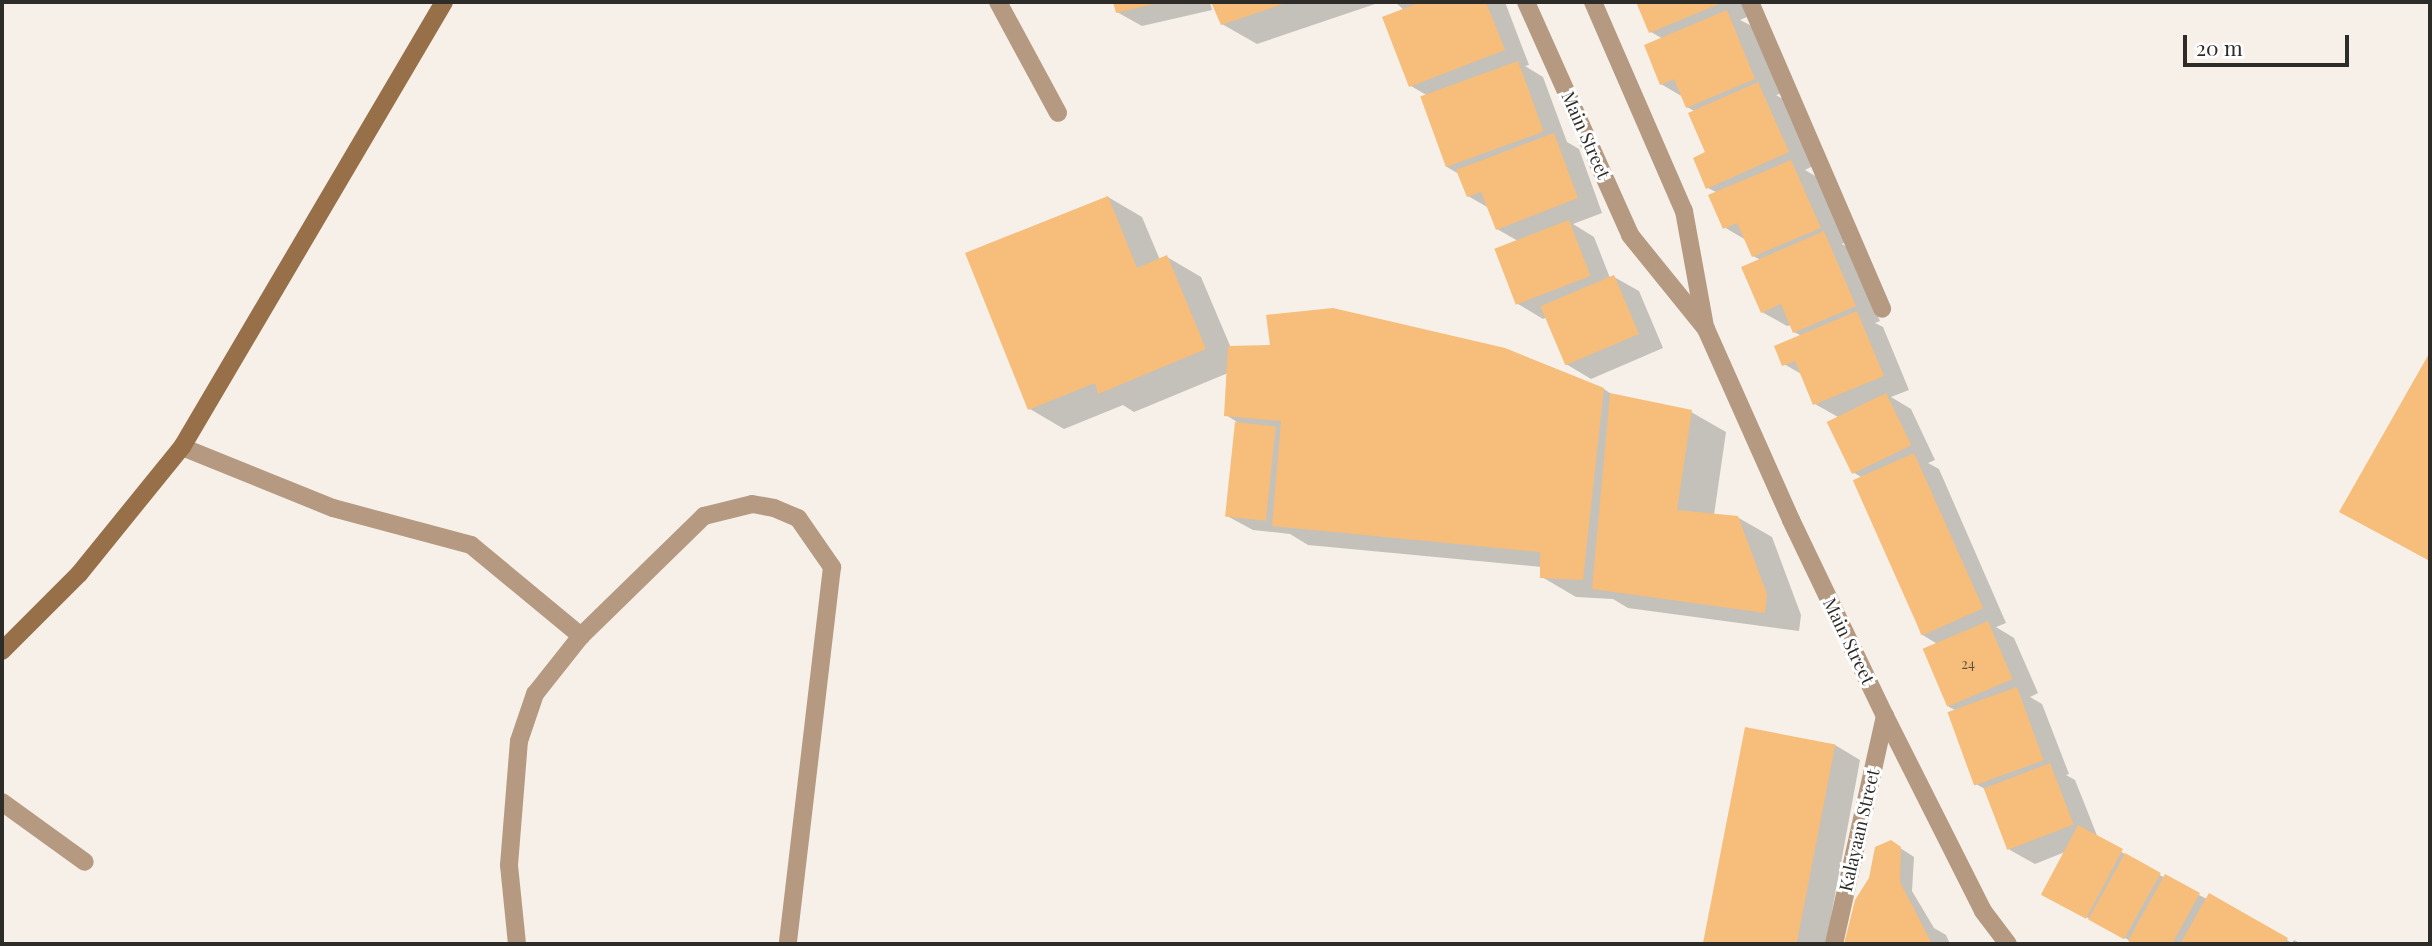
<!DOCTYPE html>
<style>
body{margin:0}
#map{position:relative;width:2432px;height:946px;overflow:hidden;background:#f6f0e9;font-family:"Playfair Display",serif}
div>[style]{position:absolute}
.shadow>*{inset:0;background:#0003}
.building>*{inset:0;background:#f6be7a;transform-origin:0 0}
.lane>*{height:18px;margin:-9px;padding:0 9px;transform-origin:9px;border-radius:9px;background:#b59a81}
.street>*{height:18px;margin:-9px;padding:0 9px;transform-origin:9px;border-radius:9px;background:#b59a81}
.secondary>*{height:18px;margin:-9px;padding:0 9px;transform-origin:9px;border-radius:9px;background:#97704a}
span{translate:-50% -50%;white-space:nowrap;text-align:center;line-height:1.15;-webkit-text-stroke:6px #fff;paint-order:stroke}
.number-label{font-size:14px;color:#60503d}
.number-label span{-webkit-text-stroke-width:0}
.street-label{font-size:18px;color:#2e2c29}
.frame{position:absolute;inset:0;border:4px solid #2e2c29;pointer-events:none}
.scale{position:absolute;left:2183px;top:35px;width:166px;height:32px;box-sizing:border-box;border:4px solid #2e2c29;border-top:0;padding-left:9px;font-size:21px;line-height:24px;white-space:nowrap;color:#2e2c29;-webkit-text-stroke:5px #fff;paint-order:stroke}
</style>
<div id="map">
<div class="shadow">
<i style="clip-path:polygon(1115px 2px,1210px 2px,1212px 10px,1142px 26px,1117px 12px)"></i>
<i style="clip-path:polygon(1213px 2px,1381px 2px,1257px 44px,1222px 24px)"></i>
<i style="clip-path:polygon(1395px 2px,1505px 2px,1529px 65px,1525px 66px,1543px 77px,1567px 142px,1579px 149px,1602px 213px,1573px 224px,1594px 237px,1610px 278px,1614px 277px,1639px 291px,1663px 348px,1591px 379px,1566px 364px,1547px 317px,1543px 319px,1518px 304px,1518px 241px,1497px 229px,1489px 208px,1468px 196px,1459px 174px,1447px 167px,1428px 96px,1411px 86px,1404px 10px)"></i>
<i style="clip-path:polygon(1638px 2px,1741px 2px,1747px 17px,1740px 20px,1752px 26px,1780px 94px,1776px 95px,1783px 99px,1813px 166px,1805px 170px,1817px 177px,1845px 242px,1842px 244px,1849px 248px,1880px 321px,1875px 323px,1883px 327px,1909px 390px,1891px 397px,1911px 409px,1935px 460px,1928px 463px,1939px 469px,2006px 623px,1996px 627px,2014px 638px,2038px 693px,2030px 697px,2042px 704px,2069px 774px,2066px 775px,2075px 780px,2098px 838px,2165px 878px,2207px 899px,2209px 896px,2292px 943px,2294px 940px,2302px 944px,2136px 944px,2042px 893px,2065px 852px,2035px 864px,2010px 850px,1985px 789px,1976px 784px,1957px 711px,1949px 707px,1939px 645px,1921px 634px,1861px 477px,1853px 472px,1838px 417px,1815px 404px,1803px 375px,1784px 364px,1802px 336px,1794px 332px,1791px 325px,1787px 326px,1762px 312px,1761px 260px,1753px 256px,1746px 240px,1724px 227px,1718px 193px,1708px 188px,1708px 153px,1696px 112px,1687px 107px,1683px 97px,1661px 84px,1663px 39px,1651px 32px)"></i>
<i style="clip-path:polygon(1108px 197px,1142px 217px,1160px 260px,1167px 257px,1201px 277px,1231px 348px,1604px 389px,1614px 396px,1691px 412px,1726px 432px,1714px 515px,1737px 517px,1772px 537px,1801px 615px,1799px 631px,1628px 608px,1613px 599px,1576px 597px,1542px 577px,1542px 567px,1308px 545px,1290px 534px,1253px 530px,1227px 516px,1237px 422px,1226px 415px,1228px 373px,1134px 412px,1123px 405px,1064px 429px,1030px 409px)"></i>
<i style="clip-path:polygon(2430px 355px,2430px 561px,2342px 512px)"></i>
<i style="clip-path:polygon(1746px 729px,1835px 745px,1860px 760px,1826px 944px,1708px 944px)"></i>
<i style="clip-path:polygon(1891px 842px,1914px 857px,1912px 891px,1934px 928px,1946px 935px,1950px 944px,1846px 944px,1856px 900px)"></i>
</div>
<div class="building">
<i style="clip-path:polygon(1113px 2px,1158px 2px,1158px 3px,1116px 13px)"></i>
<i style="clip-path:polygon(1211px 2px,1289px 2px,1221px 25px)"></i>
<i style="clip-path:polygon(1421px 2px,1486px 2px,1505px 50px,1409px 87px,1382px 17px)"></i>
<i style="clip-path:polygon(1636px 2px,1724px 2px,1649px 33px)"></i>
<i style="clip-path:polygon(1727px 10px,1755px 79px,1686px 108px,1674px 79px,1660px 85px,1644px 45px)"></i>
<i style="left:1518px;top:61px;width:75px;height:104px;rotate:70deg"></i>
<i style="clip-path:polygon(1758px 82px,1789px 152px,1706px 189px,1693px 158px,1705px 152px,1688px 113px)"></i>
<i style="clip-path:polygon(1554px 133px,1578px 198px,1496px 230px,1481px 192px,1467px 197px,1456px 170px)"></i>
<i style="clip-path:polygon(1791px 160px,1821px 228px,1752px 257px,1737px 223px,1723px 229px,1708px 195px)"></i>
<i style="clip-path:polygon(1108px 196px,1137px 268px,1167px 255px,1206px 349px,1098px 394px,1095px 383px,1028px 410px,965px 253px)"></i>
<i style="left:1569px;top:220px;width:60px;height:80px;rotate:69deg"></i>
<i style="clip-path:polygon(1824px 231px,1856px 306px,1793px 333px,1781px 304px,1761px 313px,1741px 267px)"></i>
<i style="left:1614px;top:275px;width:64px;height:80px;rotate:67deg"></i>
<i style="clip-path:polygon(1333px 308px,1505px 348px,1604px 388px,1583px 580px,1540px 578px,1540px 552px,1272px 526px,1281px 421px,1224px 416px,1228px 346px,1270px 345px,1266px 315px)"></i>
<i style="clip-path:polygon(1857px 311px,1884px 376px,1813px 405px,1795px 361px,1782px 366px,1774px 346px)"></i>
<i style="clip-path:polygon(2430px 352px,2430px 561px,2339px 512px)"></i>
<i style="clip-path:polygon(1610px 393px,1692px 410px,1677px 510px,1738px 516px,1767px 594px,1765px 613px,1592px 589px)"></i>
<i style="left:1886px;top:393px;width:58px;height:66px;rotate:64deg"></i>
<i style="left:1235px;top:422px;width:41px;height:95px;rotate:6deg"></i>
<i style="left:1914px;top:453px;width:170px;height:67px;rotate:66deg"></i>
<i style="left:1988px;top:621px;width:63px;height:71px;rotate:67deg"></i>
<i style="left:2017px;top:687px;width:78px;height:74px;rotate:70deg"></i>
<i style="left:1745px;top:727px;width:92px;height:220px;rotate:11deg"></i>
<i style="left:2050px;top:763px;width:66px;height:71px;rotate:69deg"></i>
<i style="left:2078px;top:825px;width:51px;height:79px;rotate:28deg"></i>
<i style="clip-path:polygon(1891px 840px,1901px 847px,1900px 882px,1932px 944px,1844px 944px,1855px 900px,1869px 878px,1875px 847px)"></i>
<i style="left:2125px;top:853px;width:41px;height:76px;rotate:29deg"></i>
<i style="clip-path:polygon(2165px 874px,2200px 893px,2172px 944px,2134px 944px,2128px 941px)"></i>
<i style="clip-path:polygon(2209px 893px,2288px 938px,2284px 944px,2180px 944px)"></i>
</div>
<div class="lane">
<i style="left:1750px;top:2px;width:334px;rotate:66.7deg"></i>
<i style="left:2px;top:802px;width:102px;rotate:35.9deg"></i>
</div>
<div class="street">
<i style="left:998px;top:2px;width:126px;rotate:61.6deg"></i>
<i style="left:1526px;top:2px;width:255px;rotate:65.9deg"></i>
<i style="left:1630px;top:235px;width:121px;rotate:51deg"></i>
<i style="left:1706px;top:329px;width:209px;rotate:66deg"></i>
<i style="left:1791px;top:520px;width:217px;rotate:64.4deg"></i>
<i style="left:1885px;top:716px;width:218px;rotate:63.3deg"></i>
<i style="left:1983px;top:911px;width:41px;rotate:52.9deg"></i>
<i style="left:1593px;top:2px;width:228px;rotate:66.5deg"></i>
<i style="left:1684px;top:211px;width:117px;rotate:79.7deg"></i>
<i style="left:182px;top:447px;width:163px;rotate:22deg"></i>
<i style="left:333px;top:508px;width:143px;rotate:15deg"></i>
<i style="left:471px;top:545px;width:143px;rotate:39.6deg"></i>
<i style="left:517px;top:944px;width:79px;rotate:-95.8deg"></i>
<i style="left:509px;top:865px;width:124px;rotate:-85.4deg"></i>
<i style="left:519px;top:741px;width:50px;rotate:-71.2deg"></i>
<i style="left:535px;top:694px;width:74px;rotate:-51.6deg"></i>
<i style="left:581px;top:636px;width:172px;rotate:-44.3deg"></i>
<i style="left:704px;top:516px;width:49px;rotate:-14deg"></i>
<i style="left:752px;top:504px;width:22px;rotate:10deg"></i>
<i style="left:774px;top:508px;width:26px;rotate:23deg"></i>
<i style="left:798px;top:518px;width:60px;rotate:55.2deg"></i>
<i style="left:832px;top:567px;width:380px;rotate:96.7deg"></i>
<i style="left:1834px;top:944px;width:234px;rotate:-77.4deg"></i>
</div>
<div class="secondary">
<i style="left:2px;top:651px;width:109px;rotate:-45deg"></i>
<i style="left:79px;top:574px;width:164px;rotate:-51deg"></i>
<i style="left:182px;top:447px;width:516px;rotate:-59.51deg"></i>
</div>
<div class="number-label">
<span style="left:1968px;top:664px">24</span>
</div>
<div class="street-label">
<span style="left:1586px;top:135px;rotate:66deg">Main Street</span>
<span style="left:1849px;top:641px;rotate:64deg">Main Street</span>
<span style="left:1859px;top:830px;rotate:-77deg">Kalayaan Street</span>
</div>
<div class="frame"></div>
<div class="scale">20 m</div>
</div>
